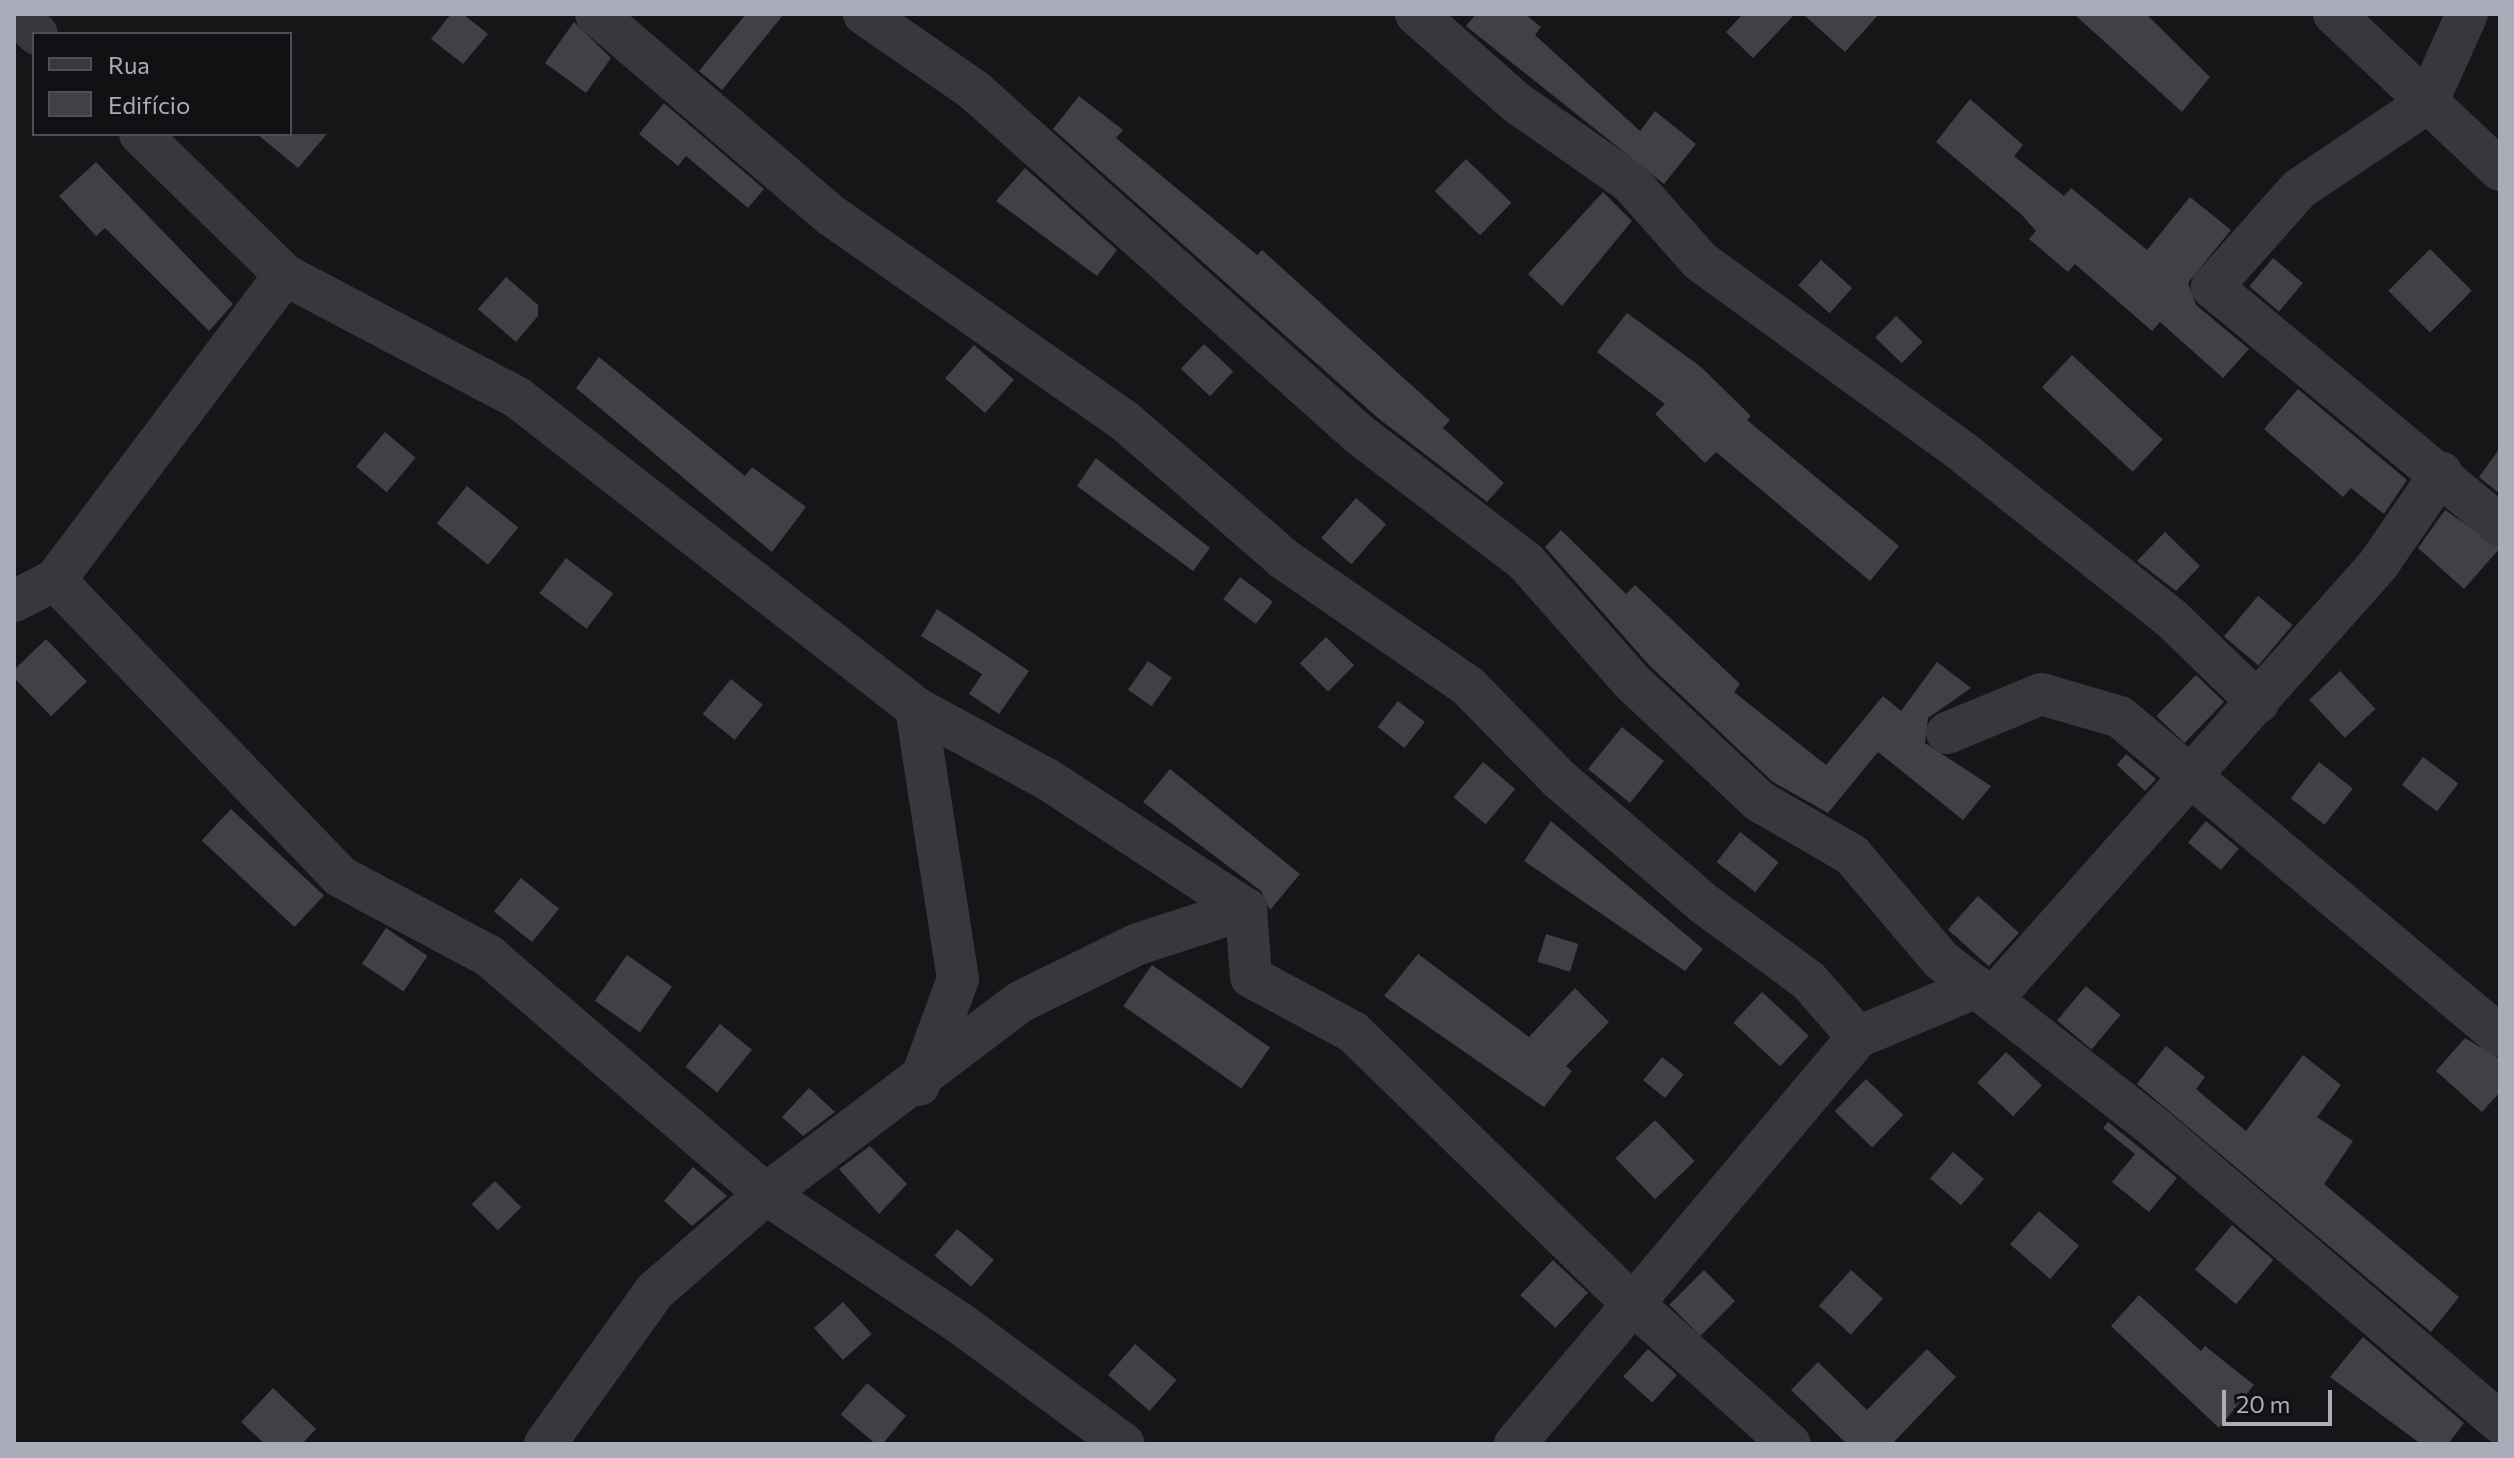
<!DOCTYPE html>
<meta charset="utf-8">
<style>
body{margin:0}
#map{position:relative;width:2514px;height:1458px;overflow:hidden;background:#161619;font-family:Commissioner,sans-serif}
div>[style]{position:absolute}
.building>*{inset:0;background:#404146;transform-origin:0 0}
.minor>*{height:42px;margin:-21px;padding:0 21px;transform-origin:21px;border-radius:21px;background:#37383e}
span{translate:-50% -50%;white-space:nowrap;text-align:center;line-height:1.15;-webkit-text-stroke:8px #111114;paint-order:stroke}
.frame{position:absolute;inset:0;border:16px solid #a8adb9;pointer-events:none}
.legend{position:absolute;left:32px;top:32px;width:260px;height:104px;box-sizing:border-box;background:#111114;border:2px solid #4d4f56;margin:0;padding:10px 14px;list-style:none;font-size:24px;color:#a8adb9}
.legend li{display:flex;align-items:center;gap:16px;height:40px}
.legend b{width:40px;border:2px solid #4d4f56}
.scale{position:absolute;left:2222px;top:1390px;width:110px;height:36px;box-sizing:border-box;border:4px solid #a8adb9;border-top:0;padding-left:10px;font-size:24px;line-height:28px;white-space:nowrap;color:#a8adb9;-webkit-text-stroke:6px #111114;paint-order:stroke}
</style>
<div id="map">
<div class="building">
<i style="clip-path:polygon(451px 14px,463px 14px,488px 34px,463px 64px,431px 39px)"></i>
<i style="clip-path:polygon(746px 14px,784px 14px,722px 90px,699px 71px)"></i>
<i style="clip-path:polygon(1476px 14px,1525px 14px,1541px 27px,1535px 35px,1640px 131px,1655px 111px,1696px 144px,1664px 184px,1466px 26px)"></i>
<i style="clip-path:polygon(1743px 14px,1795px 14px,1753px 58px,1726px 32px)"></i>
<i style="clip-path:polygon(1803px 14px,1879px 14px,1845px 52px)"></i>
<i style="clip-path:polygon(2074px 14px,2146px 14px,2210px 77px,2182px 112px)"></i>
<i style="clip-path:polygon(574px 22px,611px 58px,586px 93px,545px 63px)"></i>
<i style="clip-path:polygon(1079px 96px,1123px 130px,1116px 138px,1257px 255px,1262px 250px,1450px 420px,1443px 428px,1504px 483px,1487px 502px,1378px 418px,1053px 129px)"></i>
<i style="clip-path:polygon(1970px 99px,2023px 145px,2014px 156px,2064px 196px,2071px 188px,2147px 250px,2190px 197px,2231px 230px,2188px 283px,2196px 305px,2249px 349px,2223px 378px,2160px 322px,2152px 331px,2075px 264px,2068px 272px,2029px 239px,2036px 231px,2021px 214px,1936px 142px)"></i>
<i style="clip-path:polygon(664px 103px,764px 189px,748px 208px,686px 156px,678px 166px,639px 134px)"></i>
<i style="clip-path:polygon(257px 134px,327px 134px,298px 168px)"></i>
<i style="left:1466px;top:159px;width:63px;height:45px;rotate:44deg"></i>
<i style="clip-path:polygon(96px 162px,233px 304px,209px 331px,105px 228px,96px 236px,59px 196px)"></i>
<i style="clip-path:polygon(1025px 168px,1117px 250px,1097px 276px,996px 201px)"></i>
<i style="clip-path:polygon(1603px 192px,1632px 221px,1562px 306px,1528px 274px)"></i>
<i style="left:2430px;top:249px;width:59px;height:59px;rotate:45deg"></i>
<i style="left:2273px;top:258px;width:39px;height:37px;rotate:40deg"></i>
<i style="left:1821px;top:260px;width:42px;height:34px;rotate:42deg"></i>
<i style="clip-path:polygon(506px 277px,538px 305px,538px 316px,516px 342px,478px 309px)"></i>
<i style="clip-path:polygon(1627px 313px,1701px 367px,1751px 416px,1747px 420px,1899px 546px,1870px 581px,1716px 452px,1705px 463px,1655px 414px,1665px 404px,1597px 352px)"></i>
<i style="left:1896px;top:316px;width:37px;height:30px;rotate:44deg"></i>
<i style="left:1204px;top:344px;width:40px;height:34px;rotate:43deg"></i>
<i style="left:974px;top:345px;width:53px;height:44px;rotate:41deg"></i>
<i style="left:2072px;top:355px;width:124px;height:44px;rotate:43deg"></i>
<i style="clip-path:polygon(599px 357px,745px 476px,752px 467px,806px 507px,772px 552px,576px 388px)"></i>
<i style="clip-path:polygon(2298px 389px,2407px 480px,2384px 514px,2351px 488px,2343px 497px,2264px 429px)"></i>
<i style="left:385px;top:432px;width:40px;height:45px;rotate:40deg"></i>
<i style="clip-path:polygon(2500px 448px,2500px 494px,2479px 477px)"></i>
<i style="clip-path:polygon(1096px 458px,1210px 548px,1193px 571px,1077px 486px)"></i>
<i style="left:467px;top:486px;width:66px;height:48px;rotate:39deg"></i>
<i style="left:1356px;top:498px;width:40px;height:53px;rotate:41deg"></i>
<i style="clip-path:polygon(2445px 510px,2500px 548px,2464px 589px,2418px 548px)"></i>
<i style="clip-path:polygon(1561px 530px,1626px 594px,1635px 585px,1740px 684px,1734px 692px,1826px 765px,1883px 696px,1901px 711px,1937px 662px,1971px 688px,1928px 718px,1925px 743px,1991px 786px,1963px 820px,1878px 752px,1828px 813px,1773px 782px,1649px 665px,1545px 547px)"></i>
<i style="clip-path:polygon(2165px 532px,2200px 566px,2176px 591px,2137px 561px)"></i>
<i style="left:566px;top:558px;width:59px;height:44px;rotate:37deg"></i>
<i style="left:1240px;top:577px;width:41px;height:28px;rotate:37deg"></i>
<i style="left:2258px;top:596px;width:45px;height:53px;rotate:40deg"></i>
<i style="clip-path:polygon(937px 609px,1029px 671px,999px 714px,969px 694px,982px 674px,921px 636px)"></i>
<i style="left:1326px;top:637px;width:40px;height:37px;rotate:45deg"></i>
<i style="left:46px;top:639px;width:59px;height:50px;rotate:46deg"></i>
<i style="left:1148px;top:661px;width:29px;height:35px;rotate:35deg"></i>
<i style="left:2340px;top:671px;width:52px;height:42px;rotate:47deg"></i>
<i style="left:2196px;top:675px;width:39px;height:57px;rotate:44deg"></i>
<i style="left:731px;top:679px;width:41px;height:45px;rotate:39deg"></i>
<i style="left:1398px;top:701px;width:34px;height:33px;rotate:38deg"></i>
<i style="left:1622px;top:727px;width:54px;height:54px;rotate:39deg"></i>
<i style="clip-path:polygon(2126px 754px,2156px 779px,2145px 791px,2117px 765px)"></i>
<i style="left:2423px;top:757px;width:44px;height:35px;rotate:37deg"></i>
<i style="left:1483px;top:762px;width:42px;height:46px;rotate:40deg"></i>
<i style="left:2319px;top:762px;width:43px;height:46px;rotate:38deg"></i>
<i style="clip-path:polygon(1170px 769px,1300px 874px,1270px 910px,1261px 891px,1143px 802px)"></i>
<i style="left:231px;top:809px;width:127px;height:43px;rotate:43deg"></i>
<i style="clip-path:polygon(1551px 821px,1703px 949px,1685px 971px,1524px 861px)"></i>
<i style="left:2206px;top:821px;width:43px;height:28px;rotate:40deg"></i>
<i style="left:1740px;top:832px;width:49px;height:38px;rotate:38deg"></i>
<i style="left:521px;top:878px;width:49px;height:43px;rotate:39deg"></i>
<i style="left:1978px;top:896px;width:55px;height:45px;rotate:42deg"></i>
<i style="left:386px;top:928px;width:50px;height:43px;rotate:34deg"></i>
<i style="left:1546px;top:934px;width:34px;height:29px;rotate:17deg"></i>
<i style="clip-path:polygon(1418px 954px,1529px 1037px,1575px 988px,1609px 1022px,1566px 1066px,1572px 1071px,1544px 1107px,1384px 996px)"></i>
<i style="left:627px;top:955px;width:55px;height:56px;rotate:35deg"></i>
<i style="left:1152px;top:965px;width:144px;height:50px;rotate:35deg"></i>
<i style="left:2086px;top:986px;width:45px;height:45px;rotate:40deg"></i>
<i style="left:1762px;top:992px;width:64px;height:42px;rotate:43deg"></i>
<i style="left:720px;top:1024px;width:41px;height:55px;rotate:39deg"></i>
<i style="clip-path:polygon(2465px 1038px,2500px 1059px,2500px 1092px,2482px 1112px,2436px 1071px)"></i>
<i style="clip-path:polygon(2166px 1046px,2205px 1077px,2196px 1089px,2246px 1131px,2303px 1055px,2341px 1085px,2317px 1117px,2353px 1141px,2324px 1184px,2459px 1297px,2431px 1332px,2137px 1084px)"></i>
<i style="left:2006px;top:1052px;width:49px;height:42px;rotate:43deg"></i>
<i style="left:1662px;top:1057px;width:28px;height:30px;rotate:39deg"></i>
<i style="left:1866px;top:1079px;width:52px;height:45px;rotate:44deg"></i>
<i style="clip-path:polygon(809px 1088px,835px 1112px,803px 1136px,782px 1117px)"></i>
<i style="left:1655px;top:1120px;width:57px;height:55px;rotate:46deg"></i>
<i style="clip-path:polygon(2108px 1122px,2177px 1178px,2149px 1212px,2112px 1182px,2135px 1154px,2103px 1128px)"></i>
<i style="clip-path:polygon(870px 1146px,907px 1184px,879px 1214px,839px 1169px)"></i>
<i style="left:1953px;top:1152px;width:41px;height:35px;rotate:41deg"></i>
<i style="clip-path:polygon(693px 1167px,727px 1196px,692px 1226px,664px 1201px)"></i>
<i style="left:495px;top:1181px;width:37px;height:33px;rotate:45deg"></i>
<i style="left:2039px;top:1211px;width:53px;height:44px;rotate:41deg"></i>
<i style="left:2232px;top:1225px;width:54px;height:58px;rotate:40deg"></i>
<i style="left:957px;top:1229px;width:48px;height:35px;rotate:40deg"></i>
<i style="left:1553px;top:1260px;width:48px;height:48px;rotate:43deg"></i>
<i style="left:1704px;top:1270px;width:44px;height:49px;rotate:45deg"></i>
<i style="left:1851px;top:1270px;width:43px;height:48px;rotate:42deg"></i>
<i style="clip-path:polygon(2139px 1295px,2201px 1351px,2205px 1346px,2254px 1385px,2219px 1428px,2111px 1326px)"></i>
<i style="left:843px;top:1302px;width:43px;height:39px;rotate:48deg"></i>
<i style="clip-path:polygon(2363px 1337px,2464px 1423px,2448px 1444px,2421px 1444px,2330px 1377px)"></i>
<i style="left:1135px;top:1344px;width:55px;height:41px;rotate:41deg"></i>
<i style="left:1648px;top:1349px;width:39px;height:37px;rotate:42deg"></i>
<i style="clip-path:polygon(1927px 1349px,1956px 1377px,1892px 1444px,1847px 1444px,1791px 1390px,1818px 1362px,1867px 1410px)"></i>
<i style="left:867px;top:1383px;width:51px;height:41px;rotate:40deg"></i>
<i style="clip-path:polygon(273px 1388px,316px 1429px,302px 1444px,265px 1444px,241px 1422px)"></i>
</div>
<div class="minor">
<i style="left:17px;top:14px;width:28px;rotate:45deg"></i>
<i style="left:596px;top:14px;width:311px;rotate:40.6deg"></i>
<i style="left:832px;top:216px;width:359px;rotate:35deg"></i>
<i style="left:1126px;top:422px;width:209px;rotate:40.9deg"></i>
<i style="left:1284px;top:559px;width:224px;rotate:34.6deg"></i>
<i style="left:1468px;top:686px;width:130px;rotate:45.6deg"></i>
<i style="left:1559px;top:779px;width:190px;rotate:40.7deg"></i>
<i style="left:1703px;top:903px;width:130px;rotate:36.3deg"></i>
<i style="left:1808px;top:980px;width:76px;rotate:48.7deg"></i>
<i style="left:864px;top:14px;width:135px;rotate:34.7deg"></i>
<i style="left:975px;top:91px;width:516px;rotate:41.78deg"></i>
<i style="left:1360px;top:435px;width:209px;rotate:37.4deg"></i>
<i style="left:1526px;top:562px;width:160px;rotate:48.5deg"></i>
<i style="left:1632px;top:682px;width:174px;rotate:43.1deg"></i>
<i style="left:1759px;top:801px;width:108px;rotate:30.1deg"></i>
<i style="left:1852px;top:855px;width:138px;rotate:49.7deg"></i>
<i style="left:1941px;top:960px;width:278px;rotate:38.1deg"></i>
<i style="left:2160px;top:1132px;width:447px;rotate:40.5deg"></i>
<i style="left:1416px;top:14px;width:135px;rotate:41.4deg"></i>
<i style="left:1517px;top:103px;width:139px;rotate:35.1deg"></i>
<i style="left:1631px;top:183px;width:104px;rotate:48.5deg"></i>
<i style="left:1700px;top:261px;width:326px;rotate:36deg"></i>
<i style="left:1964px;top:453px;width:266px;rotate:38.6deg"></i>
<i style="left:2172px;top:619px;width:120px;rotate:44deg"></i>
<i style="left:2334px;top:14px;width:228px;rotate:43.2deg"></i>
<i style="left:2467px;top:14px;width:98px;rotate:114.2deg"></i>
<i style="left:2427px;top:103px;width:154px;rotate:146.1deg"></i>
<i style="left:2299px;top:189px;width:131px;rotate:131.6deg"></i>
<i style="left:2212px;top:287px;width:374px;rotate:39.6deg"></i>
<i style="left:140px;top:134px;width:202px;rotate:44.2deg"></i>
<i style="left:285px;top:275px;width:263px;rotate:27.8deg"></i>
<i style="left:518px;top:398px;width:504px;rotate:37.91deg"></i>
<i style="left:916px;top:708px;width:149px;rotate:28.5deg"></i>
<i style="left:1047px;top:779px;width:238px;rotate:33.2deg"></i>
<i style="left:1246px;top:909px;width:68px;rotate:85.8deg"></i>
<i style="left:1251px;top:977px;width:116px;rotate:28.3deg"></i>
<i style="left:1353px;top:1032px;width:388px;rotate:44.2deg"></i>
<i style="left:1631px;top:1302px;width:213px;rotate:41.8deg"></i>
<i style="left:55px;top:580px;width:412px;rotate:46.1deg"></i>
<i style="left:341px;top:877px;width:168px;rotate:28.1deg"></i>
<i style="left:489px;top:956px;width:365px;rotate:40.7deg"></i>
<i style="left:766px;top:1194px;width:234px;rotate:33.7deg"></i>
<i style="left:961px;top:1324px;width:202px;rotate:36.4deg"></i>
<i style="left:14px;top:601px;width:46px;rotate:-27.1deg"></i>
<i style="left:55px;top:580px;width:382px;rotate:-53deg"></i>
<i style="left:916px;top:708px;width:274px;rotate:81.2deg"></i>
<i style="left:958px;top:979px;width:113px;rotate:110.2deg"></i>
<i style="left:1947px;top:733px;width:102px;rotate:-22.5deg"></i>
<i style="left:2041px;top:694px;width:82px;rotate:16.2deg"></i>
<i style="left:2120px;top:717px;width:496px;rotate:40deg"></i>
<i style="left:1992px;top:999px;width:581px;rotate:-48.35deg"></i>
<i style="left:2378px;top:565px;width:112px;rotate:-55.6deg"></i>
<i style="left:545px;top:1444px;width:188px;rotate:-54.3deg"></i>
<i style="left:655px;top:1291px;width:147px;rotate:-41.1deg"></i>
<i style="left:766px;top:1194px;width:318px;rotate:-37.1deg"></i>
<i style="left:1020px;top:1002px;width:131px;rotate:-26.2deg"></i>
<i style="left:1138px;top:944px;width:114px;rotate:-18deg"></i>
<i style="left:1515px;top:1444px;width:532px;rotate:-49.88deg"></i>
<i style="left:1858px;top:1037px;width:129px;rotate:-22.8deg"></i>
</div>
<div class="frame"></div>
<ul class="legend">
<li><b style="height:10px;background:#37383e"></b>Rua</li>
<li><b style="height:22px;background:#404146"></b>Edifício</li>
</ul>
<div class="scale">20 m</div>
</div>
